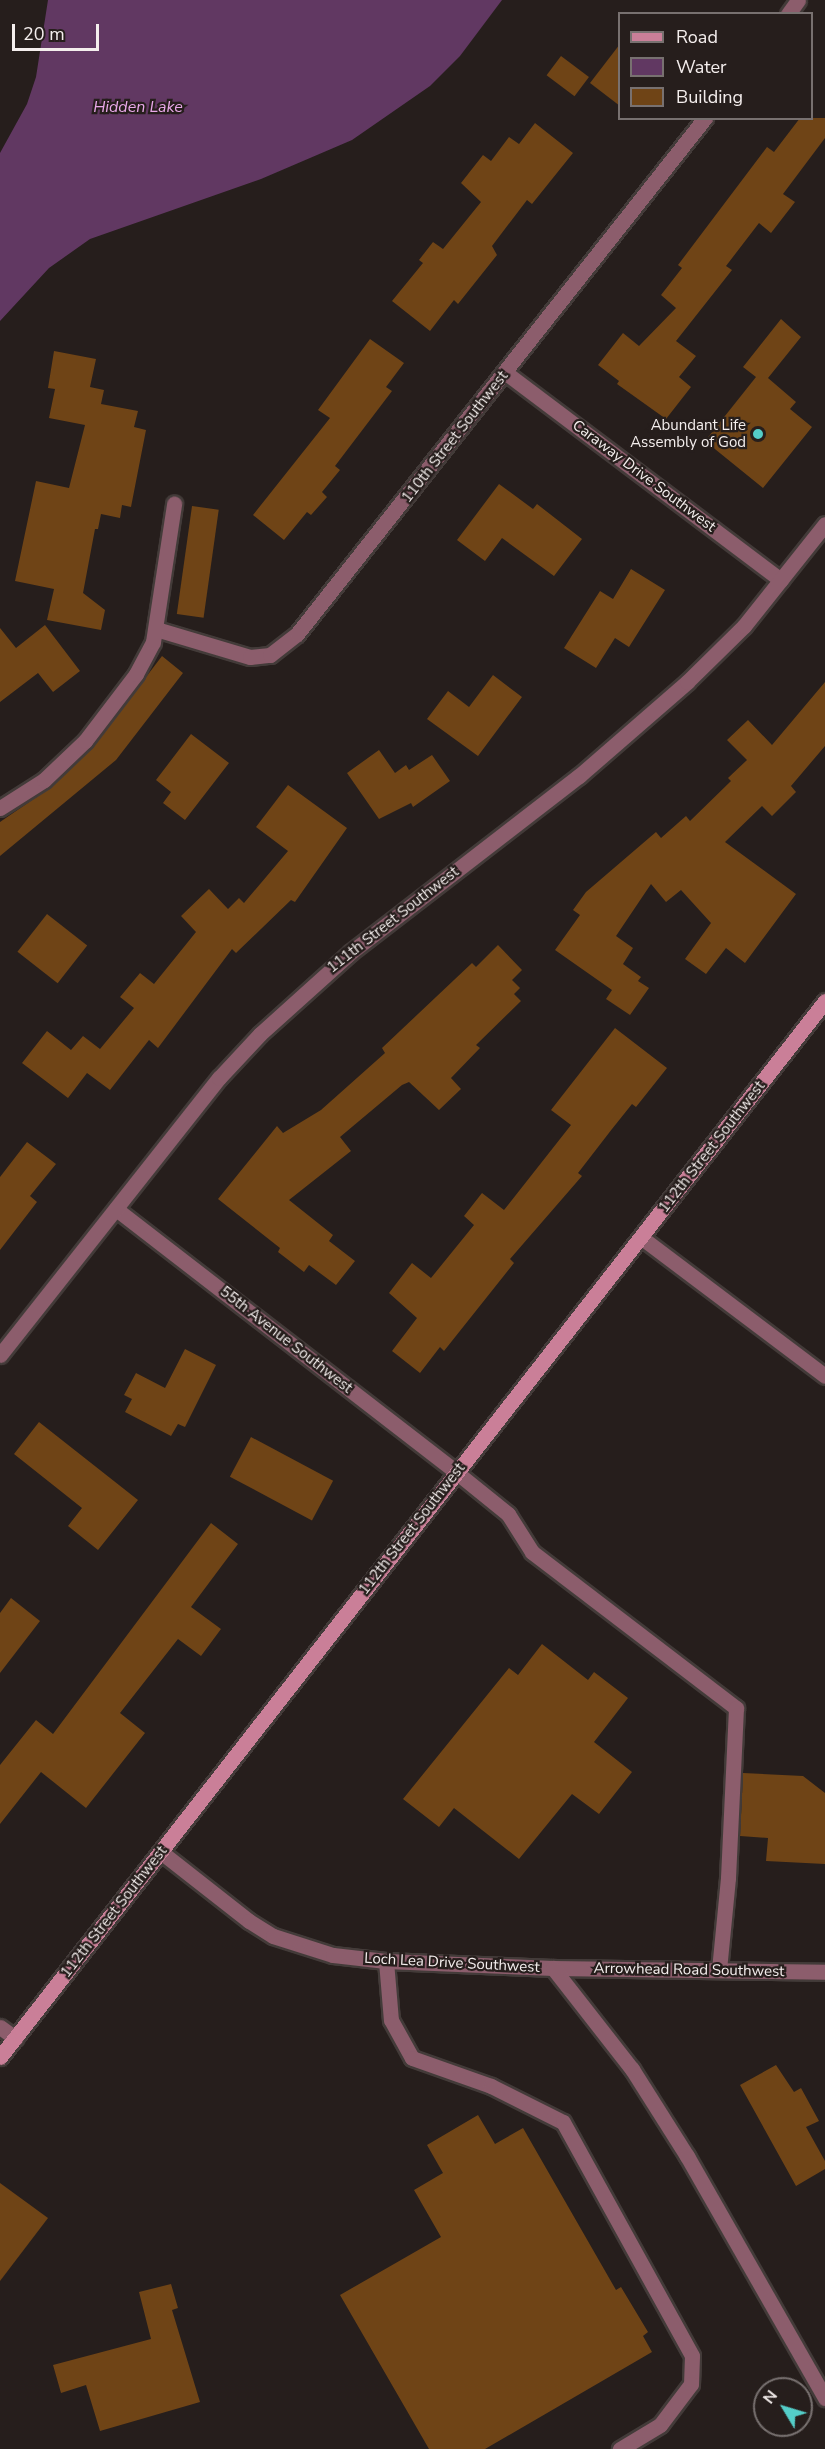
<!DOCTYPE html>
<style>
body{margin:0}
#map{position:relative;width:825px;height:2449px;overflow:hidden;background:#261e1c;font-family:"Nunito Sans",sans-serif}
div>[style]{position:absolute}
.water>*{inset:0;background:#613862}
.building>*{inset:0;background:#6f4416;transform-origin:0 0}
.roads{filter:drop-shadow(2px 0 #433b39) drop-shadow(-2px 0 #433b39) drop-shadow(0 2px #433b39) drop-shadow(0 -2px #433b39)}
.lane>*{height:15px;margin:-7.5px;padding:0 7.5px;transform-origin:7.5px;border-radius:7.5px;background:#8c5d6c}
.street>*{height:15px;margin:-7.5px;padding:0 7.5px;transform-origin:7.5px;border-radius:7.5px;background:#8c5d6c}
.secondary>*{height:15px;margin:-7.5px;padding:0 7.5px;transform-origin:7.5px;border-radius:7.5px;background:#ca7f98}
.dots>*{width:16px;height:16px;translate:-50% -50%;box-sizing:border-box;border:3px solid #261e1c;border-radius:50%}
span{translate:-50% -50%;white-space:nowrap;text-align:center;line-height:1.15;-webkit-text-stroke:4.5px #261e1c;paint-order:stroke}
.poi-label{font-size:15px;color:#f4eeed}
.right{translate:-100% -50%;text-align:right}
.street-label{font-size:15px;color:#f4eeed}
.water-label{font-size:16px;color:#e9a8e9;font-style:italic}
.legend{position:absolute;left:618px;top:12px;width:195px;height:108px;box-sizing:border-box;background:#261e1c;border:2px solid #787170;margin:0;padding:8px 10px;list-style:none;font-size:18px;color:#f4eeed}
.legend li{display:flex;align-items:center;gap:12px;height:30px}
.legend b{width:30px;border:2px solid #787170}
.north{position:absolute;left:753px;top:2377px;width:60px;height:60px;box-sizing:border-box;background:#261e1c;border:2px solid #787170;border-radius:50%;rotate:308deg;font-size:16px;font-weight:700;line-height:24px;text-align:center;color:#f4eeed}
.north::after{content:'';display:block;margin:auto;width:21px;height:27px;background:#54cdc8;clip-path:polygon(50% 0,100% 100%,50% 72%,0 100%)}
.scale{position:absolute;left:12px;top:24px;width:87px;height:27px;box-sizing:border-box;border:3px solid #f4eeed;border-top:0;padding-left:8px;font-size:18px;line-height:21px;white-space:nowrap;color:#f4eeed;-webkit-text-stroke:4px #261e1c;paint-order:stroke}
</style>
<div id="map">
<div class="water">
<i style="clip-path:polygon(48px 0,502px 0,460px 56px,430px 86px,352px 140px,261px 179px,90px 239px,49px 268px,0 321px,0 153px,27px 104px,36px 77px)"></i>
</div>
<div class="building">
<i style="clip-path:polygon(620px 44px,620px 106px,590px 83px)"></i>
<i style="left:561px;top:56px;width:35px;height:24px;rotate:37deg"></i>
<i style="clip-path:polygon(800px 118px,825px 118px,825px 138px,783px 194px,795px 202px,771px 233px,759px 223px,726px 266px,732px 270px,676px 341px,696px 356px,679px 377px,691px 387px,666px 419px,617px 384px,619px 381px,598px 365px,623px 333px,639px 346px,676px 308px,661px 295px,682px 268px,678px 265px,767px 147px,774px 152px)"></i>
<i style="clip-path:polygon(535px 123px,573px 153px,532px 204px,527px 200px,492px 246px,497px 255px,458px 304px,454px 300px,430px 331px,392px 301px,423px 263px,419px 260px,433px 242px,443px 249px,481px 202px,461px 183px,483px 155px,491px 161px,509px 137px,519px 144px)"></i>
<i style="clip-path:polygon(781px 319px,801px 337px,768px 378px,796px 402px,790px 409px,812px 427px,763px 488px,705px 441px,756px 377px,743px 367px)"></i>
<i style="clip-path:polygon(370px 339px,404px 363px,386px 387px,392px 391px,335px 466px,340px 470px,322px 492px,327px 497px,311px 515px,307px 512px,284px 540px,253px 515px,330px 418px,318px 410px)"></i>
<i style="clip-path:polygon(54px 351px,96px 359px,90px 387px,104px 390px,101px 404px,138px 411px,134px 427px,146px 430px,131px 507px,122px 505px,120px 518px,101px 514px,98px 529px,95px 529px,83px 593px,105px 610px,101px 630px,47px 620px,54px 589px,15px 581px,36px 481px,69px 488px,85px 425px,49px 418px,55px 389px,48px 388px)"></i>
<i style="clip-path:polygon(499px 484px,533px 509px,537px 504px,582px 539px,554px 576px,502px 538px,485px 561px,457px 540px)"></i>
<i style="left:192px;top:506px;width:27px;height:109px;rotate:8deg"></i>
<i style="clip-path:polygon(631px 569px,665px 590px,629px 647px,615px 638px,596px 668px,564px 648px,600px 591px,613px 599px)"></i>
<i style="clip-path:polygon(45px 625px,80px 671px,53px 692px,38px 673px,0 702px,0 628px,16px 648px)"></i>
<i style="clip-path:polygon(162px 656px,183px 673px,116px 760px,0 856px,0 822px,51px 787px,92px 748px)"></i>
<i style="clip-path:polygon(493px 675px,522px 697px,478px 756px,427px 719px,448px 691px,469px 707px)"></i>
<i style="clip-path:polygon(825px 682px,825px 746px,791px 786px,796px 792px,772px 816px,762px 806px,725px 842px,796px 894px,745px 963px,726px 948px,706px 974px,685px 959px,711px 923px,681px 890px,666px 902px,651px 884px,616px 936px,633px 948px,623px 964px,641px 977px,638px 981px,649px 988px,630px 1015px,606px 999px,612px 990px,555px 950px,580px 915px,573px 910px,586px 892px,656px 832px,661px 838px,686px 816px,690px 821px,731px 781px,728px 778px,747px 760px,727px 740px,748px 720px,772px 745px)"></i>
<i style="clip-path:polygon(191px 734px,229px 763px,185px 820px,163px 803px,171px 792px,156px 780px)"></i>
<i style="clip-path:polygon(379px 750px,395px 773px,406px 765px,409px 770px,432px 755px,450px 781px,413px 807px,411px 803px,379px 819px,347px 773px)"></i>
<i style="clip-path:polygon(288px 785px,347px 828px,295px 902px,291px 900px,236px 953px,232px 949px,158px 1048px,149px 1040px,110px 1090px,87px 1073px,68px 1098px,22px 1063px,47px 1031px,71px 1050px,83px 1036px,100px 1049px,134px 1008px,120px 997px,140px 973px,154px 984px,196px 932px,181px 916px,209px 889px,228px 909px,239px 898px,244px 903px,288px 851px,256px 827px)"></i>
<i style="left:47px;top:914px;width:51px;height:48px;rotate:38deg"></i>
<i style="clip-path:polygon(498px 945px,522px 970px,512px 980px,520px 988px,514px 994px,521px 1001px,476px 1045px,480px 1048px,451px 1078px,461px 1089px,439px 1110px,409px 1082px,402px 1085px,340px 1137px,351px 1151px,289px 1200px,333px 1235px,329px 1241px,355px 1261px,336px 1285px,309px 1265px,304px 1272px,278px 1252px,280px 1248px,218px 1199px,277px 1126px,283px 1133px,321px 1110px,385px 1053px,382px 1048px,472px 963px,476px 967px)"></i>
<i style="clip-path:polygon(615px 1028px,667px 1068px,636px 1107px,632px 1104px,612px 1129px,578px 1173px,582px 1176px,510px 1259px,514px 1263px,444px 1351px,440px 1347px,420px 1373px,392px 1351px,417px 1318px,389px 1293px,412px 1263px,431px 1278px,474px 1225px,464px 1216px,482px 1193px,504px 1210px,571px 1125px,551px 1110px)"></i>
<i style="clip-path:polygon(27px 1142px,56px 1164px,30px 1196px,37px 1202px,0 1250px,0 1177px)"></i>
<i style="clip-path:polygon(185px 1349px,216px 1365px,185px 1427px,178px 1424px,171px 1436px,125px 1412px,132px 1399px,124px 1395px,136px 1373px,165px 1388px)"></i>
<i style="clip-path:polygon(39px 1422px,138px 1500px,98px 1550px,68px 1526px,82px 1508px,14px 1454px)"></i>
<i style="left:251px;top:1437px;width:93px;height:45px;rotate:28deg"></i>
<i style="clip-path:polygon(211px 1523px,238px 1544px,191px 1607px,221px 1629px,201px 1656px,178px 1639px,120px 1713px,145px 1733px,86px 1808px,41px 1772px,0 1824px,0 1765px,36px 1720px,53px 1734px)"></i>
<i style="clip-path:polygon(11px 1598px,40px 1621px,0 1673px,0 1613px)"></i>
<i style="clip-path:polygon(542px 1644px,588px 1680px,594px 1672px,628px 1698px,594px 1742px,632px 1772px,599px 1814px,572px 1794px,519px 1859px,454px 1808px,439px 1827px,403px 1799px,509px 1668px,518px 1675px)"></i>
<i style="clip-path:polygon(743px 1773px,803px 1776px,825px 1793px,825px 1864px,766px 1861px,768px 1838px,740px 1836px)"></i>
<i style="clip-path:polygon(776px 2065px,794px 2092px,801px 2088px,819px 2121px,806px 2127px,825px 2161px,825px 2169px,796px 2186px,740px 2085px)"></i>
<i style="clip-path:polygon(478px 2115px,495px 2144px,523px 2128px,616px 2290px,621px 2287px,648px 2332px,643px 2336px,652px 2352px,485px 2449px,429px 2449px,340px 2295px,441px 2237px,414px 2190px,443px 2173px,427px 2145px)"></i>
<i style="clip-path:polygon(0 2183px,48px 2218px,0 2281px)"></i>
<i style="clip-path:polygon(171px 2284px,178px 2308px,172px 2310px,200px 2402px,100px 2431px,86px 2385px,61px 2393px,53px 2365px,151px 2339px,139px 2292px)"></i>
</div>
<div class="roads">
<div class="lane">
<i style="left:642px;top:1238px;width:229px;rotate:37deg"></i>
<i style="left:456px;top:1472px;width:67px;rotate:38.9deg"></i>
<i style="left:508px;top:1514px;width:45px;rotate:57.7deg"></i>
<i style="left:532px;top:1552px;width:257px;rotate:37.4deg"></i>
<i style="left:736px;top:1708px;width:170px;rotate:92.7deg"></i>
<i style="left:728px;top:1878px;width:92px;rotate:95.6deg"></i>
<i style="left:386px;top:1961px;width:59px;rotate:85.2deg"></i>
<i style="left:391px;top:2020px;width:43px;rotate:61.1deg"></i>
<i style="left:412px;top:2058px;width:84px;rotate:19.5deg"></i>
<i style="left:491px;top:2086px;width:80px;rotate:26.6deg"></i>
<i style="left:563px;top:2122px;width:267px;rotate:61.1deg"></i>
<i style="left:692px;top:2356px;width:28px;rotate:92deg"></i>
<i style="left:691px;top:2384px;width:51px;rotate:127.1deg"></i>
<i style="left:660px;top:2425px;width:47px;rotate:149deg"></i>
<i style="left:0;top:2027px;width:19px;rotate:36deg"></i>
</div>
<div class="street">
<i style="left:788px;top:14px;width:17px;rotate:-54deg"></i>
<i style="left:506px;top:373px;width:344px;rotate:37deg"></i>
<i style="left:156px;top:629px;width:98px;rotate:16.6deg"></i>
<i style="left:250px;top:657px;width:20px;rotate:-6deg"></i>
<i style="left:270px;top:655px;width:34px;rotate:-38deg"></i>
<i style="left:297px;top:634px;width:658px;rotate:-51.67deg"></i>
<i style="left:0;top:808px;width:52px;rotate:-32.5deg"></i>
<i style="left:44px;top:780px;width:57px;rotate:-43.6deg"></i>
<i style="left:85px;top:741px;width:84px;rotate:-52.7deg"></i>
<i style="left:136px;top:674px;width:36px;rotate:-62deg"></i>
<i style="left:153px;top:642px;width:140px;rotate:-81.3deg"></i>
<i style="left:116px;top:1209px;width:430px;rotate:37.7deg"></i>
<i style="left:0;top:1355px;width:353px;rotate:-51.7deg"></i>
<i style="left:219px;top:1078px;width:60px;rotate:-47deg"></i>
<i style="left:260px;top:1034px;width:122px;rotate:-42deg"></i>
<i style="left:351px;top:952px;width:288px;rotate:-37.7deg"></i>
<i style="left:579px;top:776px;width:143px;rotate:-41deg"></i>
<i style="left:687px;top:682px;width:80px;rotate:-44.5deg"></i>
<i style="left:744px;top:626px;width:130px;rotate:-51.5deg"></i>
<i style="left:161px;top:1852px;width:112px;rotate:38.1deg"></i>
<i style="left:249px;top:1921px;width:28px;rotate:32deg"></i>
<i style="left:273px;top:1936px;width:63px;rotate:17.6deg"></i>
<i style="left:333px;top:1955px;width:53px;rotate:6.5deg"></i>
<i style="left:386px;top:1961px;width:167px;rotate:2.4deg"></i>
<i style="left:553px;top:1968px;width:272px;rotate:0.8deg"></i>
<i style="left:553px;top:1968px;width:128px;rotate:52deg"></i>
<i style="left:632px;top:2069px;width:103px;rotate:57.7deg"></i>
<i style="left:687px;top:2156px;width:279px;rotate:60.3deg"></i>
</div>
<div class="secondary">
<i style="left:0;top:2057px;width:1340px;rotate:-52deg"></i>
</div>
</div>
<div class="dots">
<i style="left:758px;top:434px;background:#54cdc8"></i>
</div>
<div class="poi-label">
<span class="right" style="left:746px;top:434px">Abundant Life<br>Assembly of God</span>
</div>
<div class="street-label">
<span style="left:455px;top:437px;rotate:-52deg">110th Street Southwest</span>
<span style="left:644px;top:476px;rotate:37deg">Caraway Drive Southwest</span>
<span style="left:393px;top:920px;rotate:-38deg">111th Street Southwest</span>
<span style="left:712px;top:1147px;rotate:-52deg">112th Street Southwest</span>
<span style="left:286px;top:1340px;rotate:38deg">55th Avenue Southwest</span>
<span style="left:412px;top:1529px;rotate:-52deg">112th Street Southwest</span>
<span style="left:114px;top:1912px;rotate:-52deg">112th Street Southwest</span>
<span style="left:452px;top:1963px;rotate:3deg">Loch Lea Drive Southwest</span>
<span style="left:689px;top:1970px;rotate:1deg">Arrowhead Road Southwest</span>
</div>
<div class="water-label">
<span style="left:138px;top:107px">Hidden Lake</span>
</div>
<ul class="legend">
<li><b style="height:8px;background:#ca7f98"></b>Road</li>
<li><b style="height:16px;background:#613862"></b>Water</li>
<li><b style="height:16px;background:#6f4416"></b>Building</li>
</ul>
<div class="north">N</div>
<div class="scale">20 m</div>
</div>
